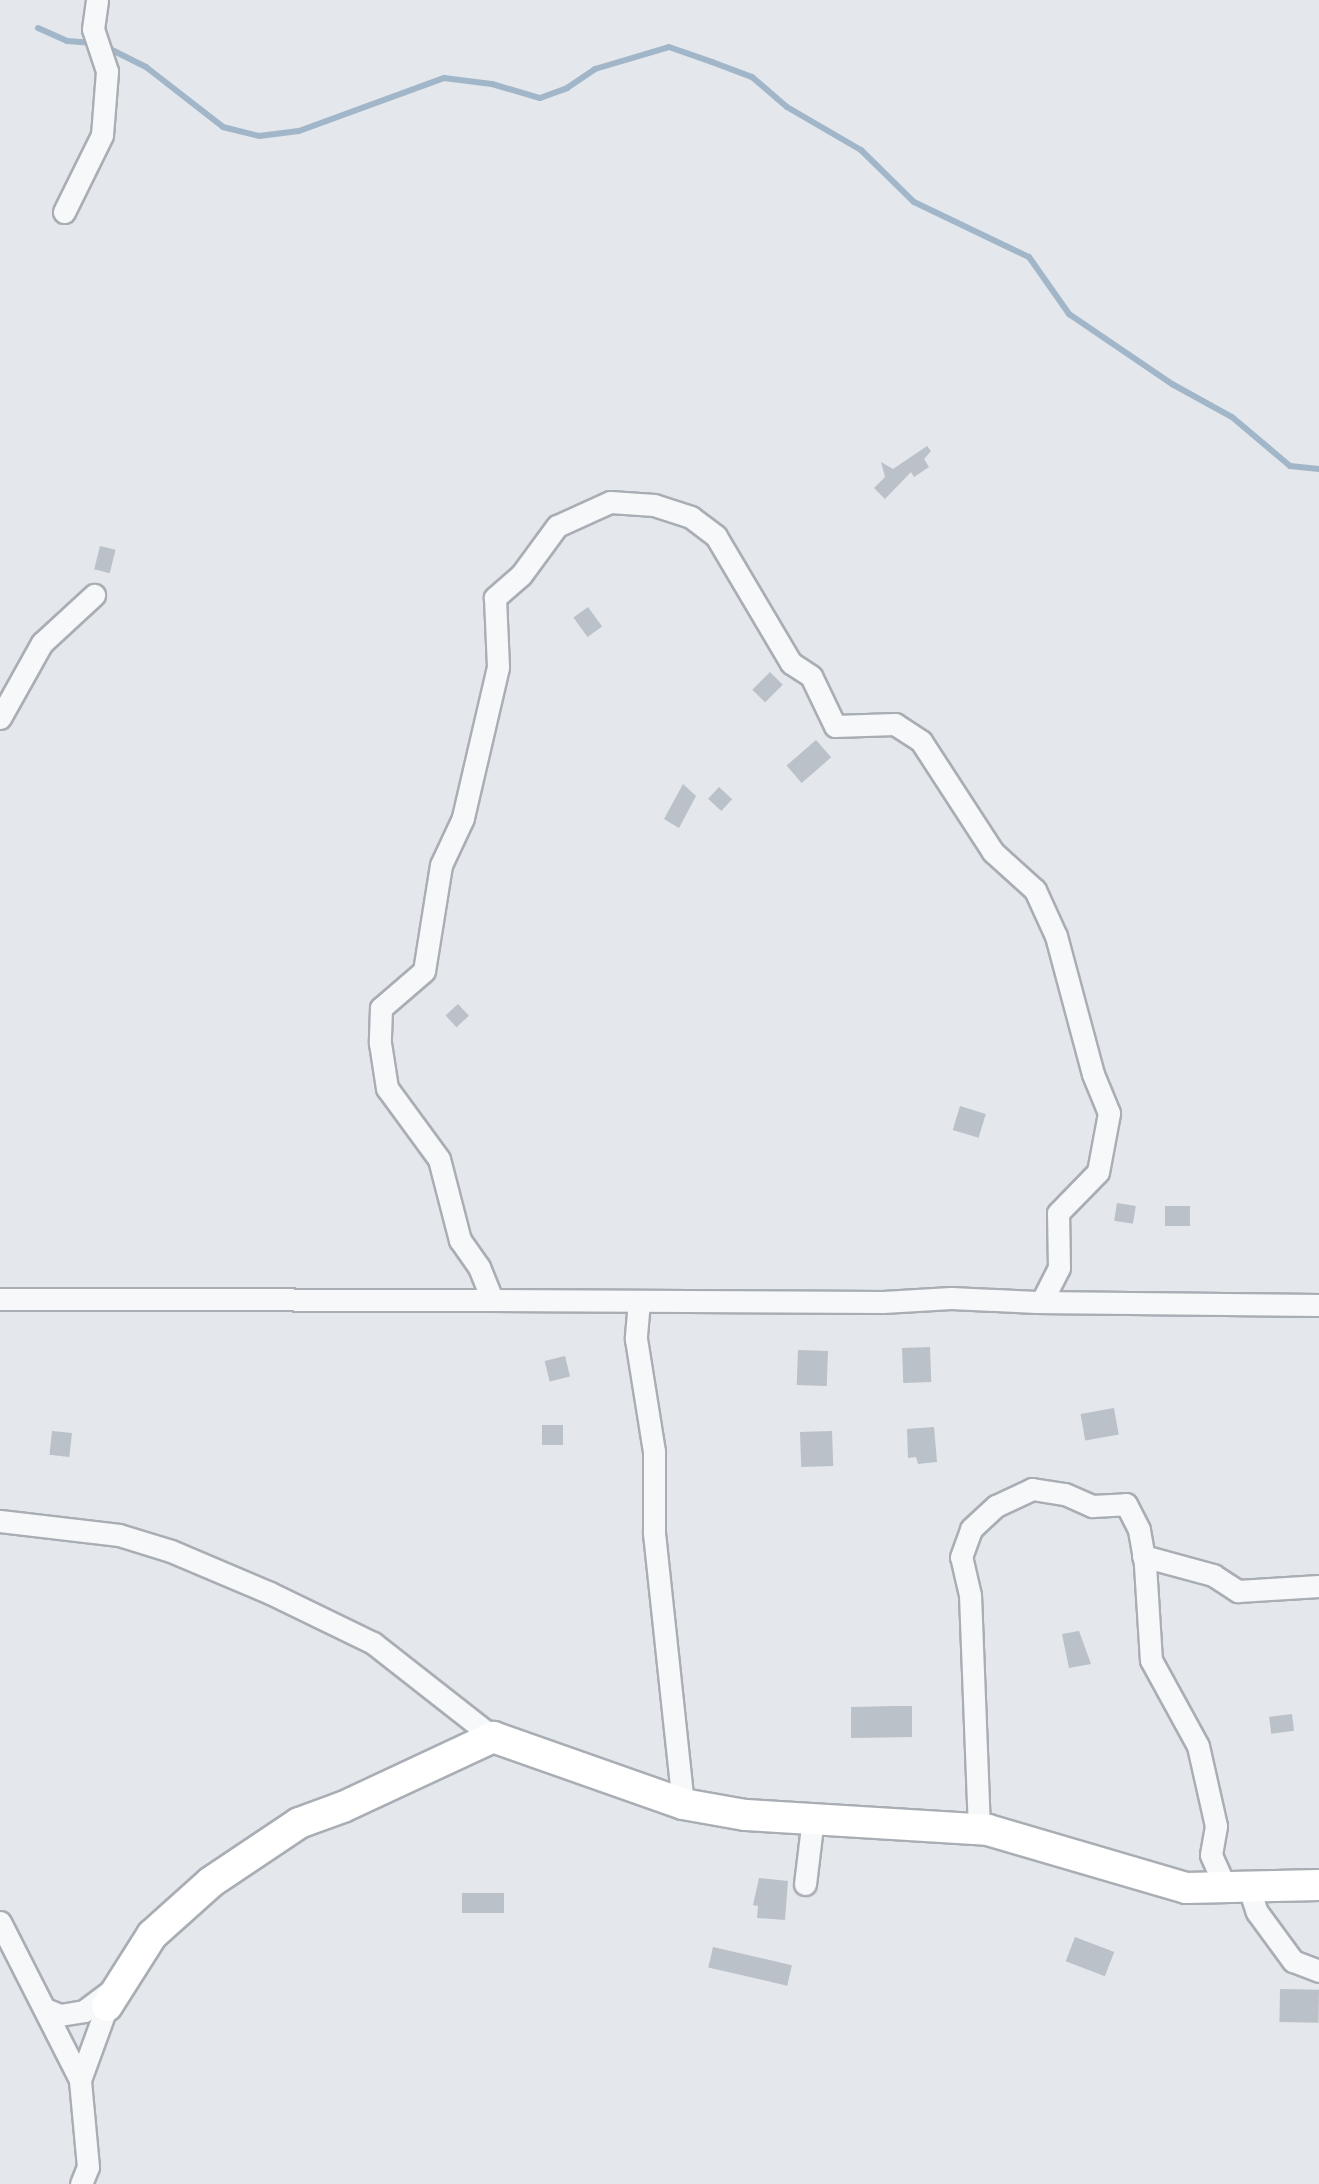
<!DOCTYPE html>
<style>
body{margin:0}
#map{position:relative;width:1319px;height:2184px;overflow:hidden;background:#e4e7eb;font-family:"Fira Sans Condensed",sans-serif}
div>[style]{position:absolute}
.stream>*{height:6px;margin:-3px;padding:0 3px;transform-origin:3px;border-radius:3px;background:#a1b6c9}
.building>*{inset:0;background:#bbc1c8;transform-origin:0 0}
.roads{filter:drop-shadow(2px 0 #a9aeb5) drop-shadow(-2px 0 #a9aeb5) drop-shadow(0 2px #a9aeb5) drop-shadow(0 -2px #a9aeb5)}
.street>*{height:21px;margin:-10.5px;padding:0 10.5px;transform-origin:10.5px;border-radius:10.5px;background:#f7f8fa}
.secondary>*{height:30px;margin:-15px;padding:0 15px;transform-origin:15px;border-radius:15px;background:#fff}
span{translate:-50% -50%;white-space:nowrap;text-align:center;line-height:1.15;-webkit-text-stroke:5px #f4f6f8;paint-order:stroke}
</style>
<div id="map">
<div class="stream">
<i style="left:38px;top:28px;width:32px;rotate:24deg"></i>
<i style="left:67px;top:41px;width:27px;rotate:4deg"></i>
<i style="left:104px;top:46px;width:47px;rotate:26.6deg"></i>
<i style="left:146px;top:67px;width:98px;rotate:37.9deg"></i>
<i style="left:223px;top:127px;width:37px;rotate:14deg"></i>
<i style="left:259px;top:136px;width:40px;rotate:-7.1deg"></i>
<i style="left:299px;top:131px;width:154px;rotate:-20.1deg"></i>
<i style="left:444px;top:78px;width:48px;rotate:7.1deg"></i>
<i style="left:492px;top:84px;width:50px;rotate:16.3deg"></i>
<i style="left:540px;top:98px;width:29px;rotate:-20deg"></i>
<i style="left:567px;top:88px;width:34px;rotate:-34deg"></i>
<i style="left:595px;top:69px;width:77px;rotate:-16.6deg"></i>
<i style="left:669px;top:47px;width:46px;rotate:19.2deg"></i>
<i style="left:712px;top:62px;width:43px;rotate:20.6deg"></i>
<i style="left:752px;top:77px;width:46px;rotate:40.6deg"></i>
<i style="left:787px;top:107px;width:86px;rotate:30.2deg"></i>
<i style="left:861px;top:150px;width:74px;rotate:44.5deg"></i>
<i style="left:914px;top:202px;width:127px;rotate:25.6deg"></i>
<i style="left:1029px;top:257px;width:70px;rotate:54.9deg"></i>
<i style="left:1069px;top:314px;width:125px;rotate:34.2deg"></i>
<i style="left:1172px;top:384px;width:68px;rotate:28.8deg"></i>
<i style="left:1232px;top:417px;width:76px;rotate:40.2deg"></i>
<i style="left:1290px;top:466px;width:29px;rotate:6deg"></i>
</div>
<div class="building">
<i style="clip-path:polygon(927px 446px,931px 451px,924px 459px,929px 467px,914px 477px,911px 472px,885px 499px,874px 488px,885px 477px,881px 462px,893px 469px)"></i>
<i style="left:100px;top:546px;width:16px;height:24px;rotate:14deg"></i>
<i style="left:588px;top:607px;width:24px;height:18px;rotate:54deg"></i>
<i style="left:770px;top:672px;width:18px;height:25px;rotate:45deg"></i>
<i style="left:816px;top:740px;width:23px;height:39px;rotate:49deg"></i>
<i style="clip-path:polygon(683px 784px,696px 796px,679px 828px,664px 819px)"></i>
<i style="left:719px;top:787px;width:18px;height:16px;rotate:43deg"></i>
<i style="left:458px;top:1004px;width:16px;height:17px;rotate:47deg"></i>
<i style="left:960px;top:1106px;width:27px;height:25px;rotate:17deg"></i>
<i style="left:1117px;top:1203px;width:19px;height:18px;rotate:9deg"></i>
<i style="left:1165px;top:1206px;width:25px;height:20px"></i>
<i style="left:930px;top:1347px;width:35px;height:28px;rotate:88deg"></i>
<i style="left:798px;top:1350px;width:30px;height:35px;rotate:2deg"></i>
<i style="left:565px;top:1356px;width:21px;height:21px;rotate:76deg"></i>
<i style="left:1114px;top:1408px;width:27px;height:34px;rotate:80deg"></i>
<i style="left:542px;top:1425px;width:21px;height:20px"></i>
<i style="clip-path:polygon(934px 1427px,937px 1462px,918px 1464px,916px 1457px,908px 1458px,907px 1429px)"></i>
<i style="left:52px;top:1431px;width:20px;height:24px;rotate:6deg"></i>
<i style="left:832px;top:1431px;width:35px;height:32px;rotate:88deg"></i>
<i style="clip-path:polygon(1079px 1631px,1091px 1664px,1069px 1668px,1062px 1634px)"></i>
<i style="clip-path:polygon(895px 1706px,912px 1706px,912px 1737px,851px 1738px,851px 1707px)"></i>
<i style="left:1292px;top:1714px;width:17px;height:23px;rotate:83deg"></i>
<i style="clip-path:polygon(759px 1878px,788px 1881px,785px 1920px,757px 1918px,758px 1906px,753px 1905px)"></i>
<i style="left:462px;top:1893px;width:42px;height:20px"></i>
<i style="left:1075px;top:1937px;width:42px;height:26px;rotate:21deg"></i>
<i style="left:713px;top:1947px;width:81px;height:21px;rotate:13deg"></i>
<i style="left:1280px;top:1989px;width:39px;height:33px;rotate:1deg"></i>
</div>
<div class="roads">
<div class="street">
<i style="left:64px;top:212px;width:86px;rotate:-63.7deg"></i>
<i style="left:102px;top:135px;width:64px;rotate:-85.5deg"></i>
<i style="left:107px;top:71px;width:44px;rotate:-108.4deg"></i>
<i style="left:93px;top:29px;width:29px;rotate:-82deg"></i>
<i style="left:0;top:718px;width:86px;rotate:-60.8deg"></i>
<i style="left:42px;top:643px;width:71px;rotate:-42.7deg"></i>
<i style="left:0;top:1299px;width:492px;rotate:0.1deg"></i>
<i style="left:639px;top:1301px;width:38px;rotate:95deg"></i>
<i style="left:636px;top:1339px;width:113px;rotate:80.9deg"></i>
<i style="left:654px;top:1451px;width:82px;rotate:90deg"></i>
<i style="left:654px;top:1533px;width:273px;rotate:83.9deg"></i>
<i style="left:1042px;top:1301px;width:37px;rotate:-63deg"></i>
<i style="left:1059px;top:1268px;width:55px;rotate:-91deg"></i>
<i style="left:1058px;top:1213px;width:57px;rotate:-45.7deg"></i>
<i style="left:1098px;top:1172px;width:60px;rotate:-79.4deg"></i>
<i style="left:1109px;top:1113px;width:42px;rotate:-112.3deg"></i>
<i style="left:1093px;top:1074px;width:143px;rotate:-105deg"></i>
<i style="left:1056px;top:936px;width:51px;rotate:-114.5deg"></i>
<i style="left:1035px;top:890px;width:57px;rotate:-137.9deg"></i>
<i style="left:993px;top:852px;width:132px;rotate:-123deg"></i>
<i style="left:921px;top:741px;width:31px;rotate:-147deg"></i>
<i style="left:895px;top:724px;width:60px;rotate:178.1deg"></i>
<i style="left:835px;top:726px;width:55px;rotate:-115.6deg"></i>
<i style="left:811px;top:676px;width:24px;rotate:-147deg"></i>
<i style="left:791px;top:663px;width:147px;rotate:-120.6deg"></i>
<i style="left:716px;top:536px;width:31px;rotate:-143deg"></i>
<i style="left:691px;top:517px;width:39px;rotate:-162deg"></i>
<i style="left:654px;top:505px;width:44px;rotate:-176.1deg"></i>
<i style="left:610px;top:502px;width:58px;rotate:155.6deg"></i>
<i style="left:557px;top:526px;width:61px;rotate:126.3deg"></i>
<i style="left:521px;top:575px;width:35px;rotate:139deg"></i>
<i style="left:495px;top:598px;width:69px;rotate:87.5deg"></i>
<i style="left:498px;top:667px;width:155px;rotate:103.1deg"></i>
<i style="left:463px;top:818px;width:52px;rotate:115.1deg"></i>
<i style="left:441px;top:865px;width:107px;rotate:99.1deg"></i>
<i style="left:424px;top:971px;width:57px;rotate:139.3deg"></i>
<i style="left:381px;top:1008px;width:35px;rotate:92deg"></i>
<i style="left:380px;top:1043px;width:46px;rotate:81.2deg"></i>
<i style="left:387px;top:1088px;width:88px;rotate:53.8deg"></i>
<i style="left:439px;top:1159px;width:84px;rotate:75.5deg"></i>
<i style="left:460px;top:1240px;width:33px;rotate:55deg"></i>
<i style="left:479px;top:1267px;width:35px;rotate:68deg"></i>
<i style="left:492px;top:1300px;width:391px;rotate:0.3deg"></i>
<i style="left:883px;top:1302px;width:68px;rotate:-3.4deg"></i>
<i style="left:951px;top:1298px;width:85px;rotate:2.7deg"></i>
<i style="left:1036px;top:1302px;width:283px;rotate:0.6deg"></i>
<i style="left:0;top:1521px;width:120px;rotate:6.7deg"></i>
<i style="left:119px;top:1535px;width:54px;rotate:17.1deg"></i>
<i style="left:171px;top:1551px;width:108px;rotate:23deg"></i>
<i style="left:270px;top:1593px;width:114px;rotate:25.9deg"></i>
<i style="left:373px;top:1643px;width:152px;rotate:38.1deg"></i>
<i style="left:1143px;top:1556px;width:73px;rotate:15.2deg"></i>
<i style="left:1213px;top:1575px;width:30px;rotate:33deg"></i>
<i style="left:1238px;top:1591px;width:81px;rotate:-3.5deg"></i>
<i style="left:979px;top:1829px;width:234px;rotate:-92.2deg"></i>
<i style="left:970px;top:1595px;width:39px;rotate:-103deg"></i>
<i style="left:961px;top:1557px;width:30px;rotate:-70deg"></i>
<i style="left:971px;top:1529px;width:34px;rotate:-43deg"></i>
<i style="left:996px;top:1506px;width:40px;rotate:-25deg"></i>
<i style="left:1032px;top:1489px;width:33px;rotate:9deg"></i>
<i style="left:1065px;top:1494px;width:30px;rotate:24deg"></i>
<i style="left:1092px;top:1506px;width:34px;rotate:-3deg"></i>
<i style="left:1126px;top:1504px;width:29px;rotate:63deg"></i>
<i style="left:1139px;top:1530px;width:36px;rotate:80deg"></i>
<i style="left:1145px;top:1565px;width:95px;rotate:86.4deg"></i>
<i style="left:1151px;top:1660px;width:98px;rotate:61.3deg"></i>
<i style="left:1198px;top:1746px;width:82px;rotate:77.3deg"></i>
<i style="left:1216px;top:1826px;width:29px;rotate:100deg"></i>
<i style="left:1211px;top:1855px;width:34px;rotate:66deg"></i>
<i style="left:805px;top:1884px;width:66px;rotate:-83.1deg"></i>
<i style="left:1248px;top:1885px;width:28px;rotate:72deg"></i>
<i style="left:1257px;top:1912px;width:61px;rotate:53.7deg"></i>
<i style="left:1293px;top:1961px;width:28px;rotate:21deg"></i>
<i style="left:0;top:1922px;width:177px;rotate:63.1deg"></i>
<i style="left:45px;top:2009px;width:16px;rotate:22deg"></i>
<i style="left:60px;top:2015px;width:24px;rotate:-9deg"></i>
<i style="left:84px;top:2011px;width:40px;rotate:-37deg"></i>
<i style="left:81px;top:2184px;width:18px;rotate:-68deg"></i>
<i style="left:88px;top:2167px;width:87px;rotate:-95.3deg"></i>
<i style="left:80px;top:2080px;width:79px;rotate:-70deg"></i>
</div>
<div class="secondary">
<i style="left:107px;top:2006px;width:84px;rotate:-57.6deg"></i>
<i style="left:152px;top:1935px;width:79px;rotate:-41.9deg"></i>
<i style="left:211px;top:1882px;width:106px;rotate:-33.8deg"></i>
<i style="left:299px;top:1823px;width:47px;rotate:-20deg"></i>
<i style="left:343px;top:1807px;width:166px;rotate:-25deg"></i>
<i style="left:493px;top:1737px;width:201px;rotate:19.4deg"></i>
<i style="left:683px;top:1804px;width:63px;rotate:10.1deg"></i>
<i style="left:745px;top:1815px;width:243px;rotate:3.5deg"></i>
<i style="left:988px;top:1830px;width:206px;rotate:16.3deg"></i>
<i style="left:1186px;top:1888px;width:133px;rotate:-1.3deg"></i>
</div>
</div>
</div>
